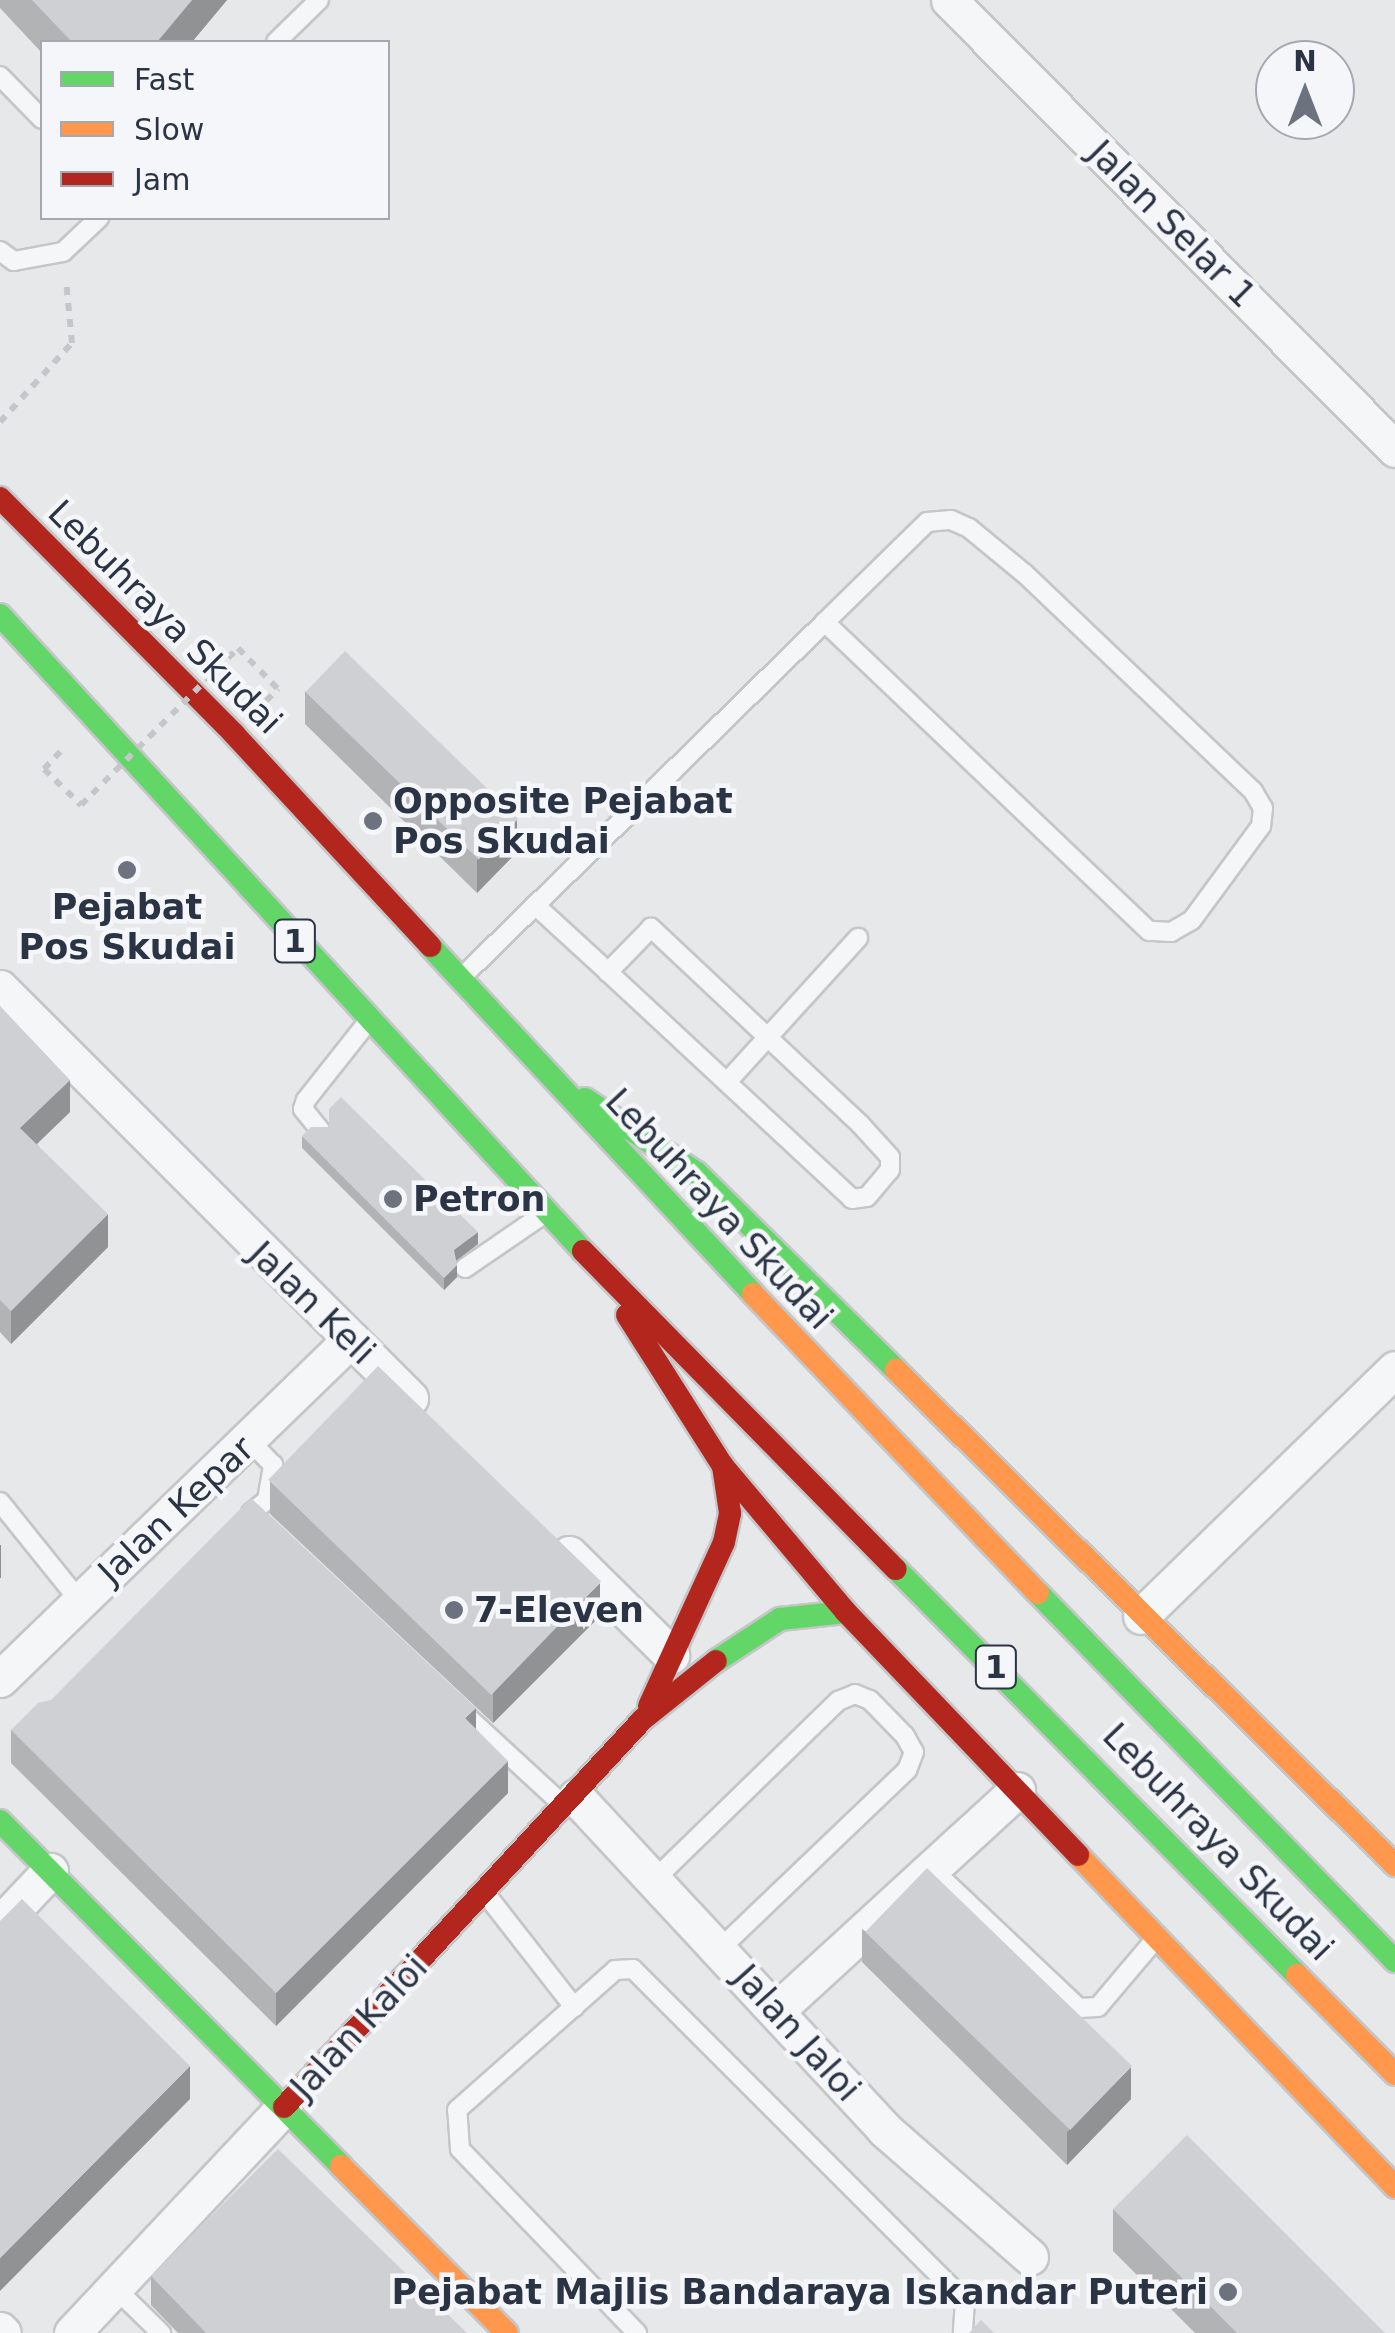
<!DOCTYPE html>
<style>
body{margin:0}
#map{position:relative;width:1395px;height:2333px;overflow:hidden;background:#e6e8ea;font-family:"DejaVu Sans",sans-serif}
div>[style]{position:absolute}
.path>*{height:6px;margin-top:-3px;transform-origin:0;background:repeating-linear-gradient(90deg,#c5c6ca 0 8px,transparent 0 16px)}
.roads{filter:drop-shadow(2px 0 #c4c6c8) drop-shadow(-2px 0 #c4c6c8) drop-shadow(0 2px #c4c6c8) drop-shadow(0 -2px #c4c6c8)}
.lane>*{height:18px;margin:-9px;padding:0 9px;transform-origin:9px;border-radius:9px;background:#f5f6f7}
.street>*{height:35px;margin:-17.5px;padding:0 17.5px;transform-origin:17.5px;border-radius:17.5px;background:#f5f6f7}
.fast>*{height:22px;margin:-11px;padding:0 11px;transform-origin:11px;border-radius:11px;background:#63d668}
.slow>*{height:22px;margin:-11px;padding:0 11px;transform-origin:11px;border-radius:11px;background:#ff974d}
.jam>*{height:22px;margin:-11px;padding:0 11px;transform-origin:11px;border-radius:11px;background:#b3261e}
.path-bridge>*{height:6px;margin-top:-3px;transform-origin:0;background:repeating-linear-gradient(90deg,#c5c6ca 0 8px,transparent 0 16px)}
.wall>*{inset:0;background:#b1b3b5}
.shaded-wall>*{inset:0;background:#909294;transform-origin:0 0}
.building>*{inset:0;background:#ced0d3;transform-origin:0 0}
.dots>*{width:28px;height:28px;translate:-50% -50%;box-sizing:border-box;border:5px solid #f4f6f9;border-radius:50%}
span{translate:-50% -50%;white-space:nowrap;text-align:center;line-height:1.15;-webkit-text-stroke:9px #f4f6f9;paint-order:stroke}
.shield-label span{padding:2px 8px;background:#f4f6f9;border:2px solid;border-radius:8px;-webkit-text-stroke-width:0}
.shield-label{font-size:32px;color:#2b3445;font-weight:700}
.street-label{font-size:35px;color:#2b3445}
.poi-label{font-size:35px;color:#2b3445;font-weight:700}
.left{translate:0 -50%;text-align:left}
.right{translate:-100% -50%;text-align:right}
.legend{position:absolute;left:40px;top:40px;width:350px;height:180px;box-sizing:border-box;background:#f4f6f9;border:2px solid #a4a8b1;margin:0;padding:12px 18px;list-style:none;font-size:30px;color:#2b3445}
.legend li{display:flex;align-items:center;gap:20px;height:50px}
.legend b{width:50px;border:2px solid #a4a8b1}
.north{position:absolute;left:1255px;top:40px;width:100px;height:100px;box-sizing:border-box;background:#f4f6f9;border:2px solid #a4a8b1;border-radius:50%;rotate:0deg;font-size:28px;font-weight:700;line-height:40px;text-align:center;color:#2b3445}
.north::after{content:'';display:block;margin:auto;width:35px;height:45px;background:#6c737f;clip-path:polygon(50% 0,100% 100%,50% 72%,0 100%)}
</style>
<div id="map">
<div class="path">
<i style="left:0;top:422px;width:107px;rotate:-47.7deg"></i>
<i style="left:72px;top:343px;width:62px;rotate:-95.5deg"></i>
<i style="left:266px;top:701px;width:17px;rotate:-45deg"></i>
<i style="left:44px;top:769px;width:26px;rotate:-47deg"></i>
</div>
<div class="roads">
<div class="lane">
<i style="left:276px;top:42px;width:60px;rotate:-44.3deg"></i>
<i style="left:0;top:76px;width:60px;rotate:45.7deg"></i>
<i style="left:0;top:251px;width:17px;rotate:36deg"></i>
<i style="left:14px;top:261px;width:50px;rotate:-10.4deg"></i>
<i style="left:63px;top:252px;width:50px;rotate:-43.4deg"></i>
<i style="left:535px;top:905px;width:99px;rotate:42.5deg"></i>
<i style="left:608px;top:972px;width:333px;rotate:42.9deg"></i>
<i style="left:852px;top:1199px;width:15px;rotate:-8deg"></i>
<i style="left:867px;top:1197px;width:35px;rotate:-50deg"></i>
<i style="left:890px;top:1170px;width:13px;rotate:-90deg"></i>
<i style="left:890px;top:1157px;width:45px;rotate:-132.3deg"></i>
<i style="left:860px;top:1124px;width:287px;rotate:-136.8deg"></i>
<i style="left:651px;top:928px;width:62px;rotate:134.3deg"></i>
<i style="left:463px;top:976px;width:506px;rotate:-44.36deg"></i>
<i style="left:825px;top:622px;width:143px;rotate:-44.4deg"></i>
<i style="left:927px;top:522px;width:24px;rotate:-5deg"></i>
<i style="left:951px;top:520px;width:20px;rotate:24deg"></i>
<i style="left:969px;top:528px;width:72px;rotate:39.4deg"></i>
<i style="left:1025px;top:574px;width:315px;rotate:43.6deg"></i>
<i style="left:1253px;top:791px;width:20px;rotate:60deg"></i>
<i style="left:1263px;top:808px;width:18px;rotate:96deg"></i>
<i style="left:1261px;top:826px;width:117px;rotate:126.3deg"></i>
<i style="left:1192px;top:920px;width:24px;rotate:150deg"></i>
<i style="left:1171px;top:932px;width:22px;rotate:-177deg"></i>
<i style="left:1149px;top:931px;width:448px;rotate:-136.4deg"></i>
<i style="left:727px;top:1082px;width:195px;rotate:-47.7deg"></i>
<i style="left:320px;top:1130px;width:27px;rotate:-129deg"></i>
<i style="left:303px;top:1109px;width:9px;rotate:-72deg"></i>
<i style="left:306px;top:1100px;width:98px;rotate:-51.6deg"></i>
<i style="left:465px;top:1268px;width:92px;rotate:-34.4deg"></i>
<i style="left:0;top:1502px;width:124px;rotate:51.2deg"></i>
<i style="left:251px;top:1513px;width:21px;rotate:-39deg"></i>
<i style="left:267px;top:1500px;width:36px;rotate:-80deg"></i>
<i style="left:273px;top:1465px;width:32px;rotate:-134deg"></i>
<i style="left:461px;top:1711px;width:134px;rotate:42.6deg"></i>
<i style="left:934px;top:1871px;width:199px;rotate:43.4deg"></i>
<i style="left:1079px;top:2008px;width:19px;rotate:-3deg"></i>
<i style="left:1098px;top:2007px;width:85px;rotate:-49.8deg"></i>
<i style="left:654px;top:1880px;width:257px;rotate:-44.2deg"></i>
<i style="left:838px;top:1701px;width:18px;rotate:-22deg"></i>
<i style="left:855px;top:1694px;width:16px;rotate:22deg"></i>
<i style="left:870px;top:1700px;width:50px;rotate:45.8deg"></i>
<i style="left:905px;top:1736px;width:18px;rotate:61deg"></i>
<i style="left:914px;top:1752px;width:19px;rotate:111deg"></i>
<i style="left:907px;top:1770px;width:259px;rotate:136.3deg"></i>
<i style="left:485px;top:1893px;width:145px;rotate:52deg"></i>
<i style="left:114px;top:2287px;width:66px;rotate:44.4deg"></i>
<i style="left:637px;top:2333px;width:255px;rotate:-133.9deg"></i>
<i style="left:460px;top:2149px;width:39px;rotate:-94deg"></i>
<i style="left:457px;top:2110px;width:211px;rotate:-41.5deg"></i>
<i style="left:615px;top:1970px;width:18px;rotate:-3deg"></i>
<i style="left:633px;top:1969px;width:470px;rotate:45deg"></i>
<i style="left:965px;top:2301px;width:32px;rotate:94deg"></i>
</div>
<div class="street">
<i style="left:949px;top:0;width:633px;rotate:45.19deg"></i>
<i style="left:0;top:988px;width:580px;rotate:45deg"></i>
<i style="left:569px;top:1554px;width:144px;rotate:44.7deg"></i>
<i style="left:1141px;top:1616px;width:354px;rotate:-44.2deg"></i>
<i style="left:0;top:1679px;width:489px;rotate:-44.1deg"></i>
<i style="left:576px;top:1797px;width:453px;rotate:47.1deg"></i>
<i style="left:884px;top:2129px;width:194px;rotate:41.2deg"></i>
<i style="left:0;top:1924px;width:73px;rotate:-46.7deg"></i>
<i style="left:776px;top:2011px;width:327px;rotate:-42.5deg"></i>
<i style="left:0;top:2330px;width:4px;rotate:45deg"></i>
<i style="left:72px;top:2333px;width:310px;rotate:-46.8deg"></i>
</div>
<div class="fast">
<i style="left:0;top:615px;width:863px;rotate:47.49deg"></i>
<i style="left:430px;top:946px;width:475px;rotate:47.1deg"></i>
<i style="left:585px;top:1099px;width:134px;rotate:33.5deg"></i>
<i style="left:697px;top:1173px;width:280px;rotate:44.7deg"></i>
<i style="left:896px;top:1569px;width:571px;rotate:45.35deg"></i>
<i style="left:1038px;top:1593px;width:513px;rotate:45.87deg"></i>
<i style="left:716px;top:1661px;width:77px;rotate:-33.3deg"></i>
<i style="left:780px;top:1619px;width:66px;rotate:-6.1deg"></i>
<i style="left:0;top:1821px;width:485px;rotate:45.3deg"></i>
</div>
<div class="slow">
<i style="left:753px;top:1294px;width:413px;rotate:46.4deg"></i>
<i style="left:896px;top:1370px;width:703px;rotate:44.77deg"></i>
<i style="left:1078px;top:1855px;width:459px;rotate:46.3deg"></i>
<i style="left:1297px;top:1975px;width:139px;rotate:45.3deg"></i>
<i style="left:341px;top:2166px;width:235px;rotate:45.2deg"></i>
</div>
<div class="jam">
<i style="left:0;top:498px;width:332px;rotate:45.2deg"></i>
<i style="left:234px;top:734px;width:289px;rotate:47.2deg"></i>
<i style="left:583px;top:1251px;width:446px;rotate:45.5deg"></i>
<i style="left:627px;top:1315px;width:179px;rotate:57.6deg"></i>
<i style="left:723px;top:1466px;width:191px;rotate:49.9deg"></i>
<i style="left:846px;top:1612px;width:336px;rotate:46.3deg"></i>
<i style="left:649px;top:1706px;width:180px;rotate:-65.4deg"></i>
<i style="left:724px;top:1542px;width:30px;rotate:-78deg"></i>
<i style="left:730px;top:1513px;width:48px;rotate:-98.5deg"></i>
<i style="left:284px;top:2107px;width:529px;rotate:-47.22deg"></i>
<i style="left:643px;top:1719px;width:93px;rotate:-38.5deg"></i>
</div>
</div>
<div class="path-bridge">
<i style="left:44px;top:769px;width:52px;rotate:44.2deg"></i>
<i style="left:81px;top:805px;width:222px;rotate:-45deg"></i>
<i style="left:238px;top:648px;width:57px;rotate:45.7deg"></i>
</div>
<div class="wall">
<i style="clip-path:polygon(0 0,227px 0,192px 42px,42px 42px,42px 53px,0 8px)"></i>
<i style="clip-path:polygon(305px 691px,517px 852px,477px 893px,305px 724px)"></i>
<i style="clip-path:polygon(0 1006px,70px 1112px,37px 1144px,108px 1247px,11px 1344px,0 1332px)"></i>
<i style="clip-path:polygon(302px 1136px,478px 1244px,456px 1261px,457px 1277px,444px 1290px,302px 1148px)"></i>
<i style="clip-path:polygon(270px 1481px,600px 1616px,493px 1723px,270px 1514px)"></i>
<i style="clip-path:polygon(476px 1729px,508px 1793px,276px 2026px,11px 1763px,11px 1730px)"></i>
<i style="clip-path:polygon(862px 1929px,1131px 2099px,1067px 2165px,862px 1962px)"></i>
<i style="clip-path:polygon(1113px 2209px,1385px 2333px,1195px 2333px,1113px 2251px)"></i>
<i style="clip-path:polygon(151px 2276px,467px 2333px,178px 2333px,151px 2305px)"></i>
</div>
<div class="shaded-wall">
<i style="clip-path:polygon(192px 0,227px 0,192px 42px,157px 42px)"></i>
<i style="clip-path:polygon(517px 820px,517px 852px,477px 893px,477px 860px)"></i>
<i style="clip-path:polygon(70px 1080px,70px 1112px,20px 1160px,20px 1128px)"></i>
<i style="clip-path:polygon(108px 1214px,108px 1247px,11px 1344px,11px 1311px)"></i>
<i style="clip-path:polygon(478px 1232px,478px 1244px,454px 1262px,454px 1250px)"></i>
<i style="clip-path:polygon(457px 1265px,457px 1277px,444px 1290px,444px 1278px)"></i>
<i style="left:1px;top:1545px;width:33px;height:1px;rotate:90deg"></i>
<i style="clip-path:polygon(600px 1583px,600px 1616px,493px 1723px,493px 1690px)"></i>
<i style="clip-path:polygon(476px 1708px,476px 1740px,465px 1718px)"></i>
<i style="clip-path:polygon(508px 1761px,508px 1793px,276px 2026px,276px 1993px)"></i>
<i style="clip-path:polygon(190px 2066px,190px 2099px,0 2291px,0 2258px)"></i>
<i style="clip-path:polygon(1131px 2067px,1131px 2099px,1067px 2165px,1067px 2132px)"></i>
</div>
<div class="building">
<i style="clip-path:polygon(32px 0,192px 0,157px 42px,72px 42px)"></i>
<i style="left:345px;top:651px;width:241px;height:57px;rotate:44deg"></i>
<i style="clip-path:polygon(0 1006px,70px 1080px,20px 1128px,108px 1214px,11px 1311px,0 1300px)"></i>
<i style="clip-path:polygon(341px 1097px,478px 1232px,454px 1250px,457px 1265px,444px 1278px,302px 1136px,311px 1127px,329px 1127px,329px 1109px)"></i>
<i style="left:378px;top:1366px;width:310px;height:158px;rotate:44deg"></i>
<i style="clip-path:polygon(251px 1498px,476px 1708px,465px 1718px,508px 1761px,276px 1993px,11px 1730px,38px 1703px,51px 1700px)"></i>
<i style="left:927px;top:1868px;width:285px;height:89px;rotate:44deg"></i>
<i style="clip-path:polygon(22px 1899px,190px 2066px,0 2258px,0 1921px)"></i>
<i style="clip-path:polygon(1187px 2135px,1385px 2333px,1237px 2333px,1113px 2209px)"></i>
<i style="clip-path:polygon(278px 2149px,467px 2333px,206px 2333px,151px 2276px)"></i>
<i style="clip-path:polygon(981px 2320px,994px 2333px,969px 2333px)"></i>
</div>
<div class="dots">
<i style="left:373px;top:821px;background:#6c737f"></i>
<i style="left:127px;top:870px;background:#6c737f"></i>
<i style="left:393px;top:1199px;background:#6c737f"></i>
<i style="left:454px;top:1610px;background:#6c737f"></i>
<i style="left:1228px;top:2292px;background:#6c737f"></i>
</div>
<div class="shield-label">
<span style="left:295px;top:941px">1</span>
<span style="left:996px;top:1667px">1</span>
</div>
<div class="street-label">
<span style="left:1172px;top:224px;rotate:45deg">Jalan Selar 1</span>
<span style="left:165px;top:617px;rotate:45deg">Lebuhraya Skudai</span>
<span style="left:719px;top:1209px;rotate:47deg">Lebuhraya Skudai</span>
<span style="left:312px;top:1303px;rotate:44deg">Jalan Keli</span>
<span style="left:176px;top:1510px;rotate:-43deg">Jalan Kepar</span>
<span style="left:1218px;top:1842px;rotate:46deg">Lebuhraya Skudai</span>
<span style="left:359px;top:2027px;rotate:-47deg">Jalan Kaloi</span>
<span style="left:797px;top:2033px;rotate:48deg">Jalan Jaloi</span>
</div>
<div class="poi-label">
<span class="left" style="left:393px;top:821px">Opposite Pejabat<br>Pos Skudai</span>
<span style="left:127px;top:927px">Pejabat<br>Pos Skudai</span>
<span class="left" style="left:413px;top:1199px">Petron</span>
<span class="left" style="left:474px;top:1610px">7-Eleven</span>
<span class="right" style="left:1208px;top:2292px">Pejabat Majlis Bandaraya Iskandar Puteri</span>
</div>
<ul class="legend">
<li><b style="height:12px;background:#63d668"></b>Fast</li>
<li><b style="height:12px;background:#ff974d"></b>Slow</li>
<li><b style="height:12px;background:#b3261e"></b>Jam</li>
</ul>
<div class="north">N</div>
</div>
